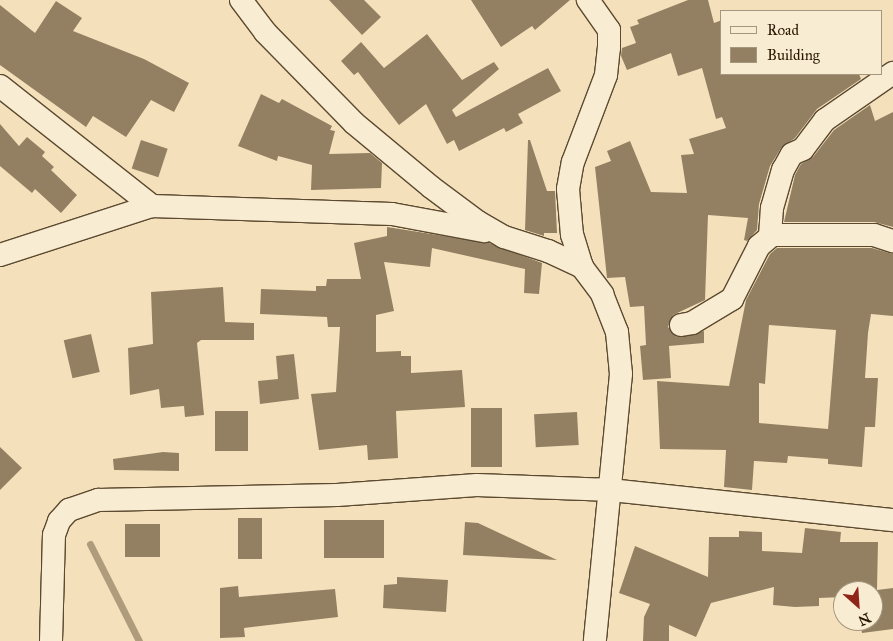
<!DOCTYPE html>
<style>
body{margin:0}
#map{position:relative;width:893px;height:641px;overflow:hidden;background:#f4e1bb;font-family:"IM FELL Great Primer",serif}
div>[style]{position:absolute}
.stream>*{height:7px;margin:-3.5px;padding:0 3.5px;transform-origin:3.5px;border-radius:3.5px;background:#af9c7c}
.building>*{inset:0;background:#938062;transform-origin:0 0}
.roads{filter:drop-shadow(1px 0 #5c4a30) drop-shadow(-1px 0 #5c4a30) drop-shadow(0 1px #5c4a30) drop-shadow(0 -1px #5c4a30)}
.street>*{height:22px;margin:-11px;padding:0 11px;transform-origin:11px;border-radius:11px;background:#f8ecd3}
span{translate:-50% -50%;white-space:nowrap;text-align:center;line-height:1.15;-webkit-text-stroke:5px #f8ecd3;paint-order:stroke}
.legend{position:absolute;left:720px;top:10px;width:162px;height:65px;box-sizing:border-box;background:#f8ecd3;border:1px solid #a5977f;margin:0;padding:6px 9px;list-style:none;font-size:15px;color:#291701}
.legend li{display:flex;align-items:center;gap:10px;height:25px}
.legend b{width:25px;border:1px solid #a5977f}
.north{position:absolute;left:833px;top:581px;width:50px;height:50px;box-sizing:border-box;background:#f8ecd3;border:1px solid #a5977f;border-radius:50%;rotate:154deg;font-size:14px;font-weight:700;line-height:20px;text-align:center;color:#291701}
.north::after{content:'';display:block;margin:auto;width:18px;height:22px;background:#8f2418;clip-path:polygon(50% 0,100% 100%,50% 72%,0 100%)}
</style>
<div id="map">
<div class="stream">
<i style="left:90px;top:544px;width:109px;rotate:63.2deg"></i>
</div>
<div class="building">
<i style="clip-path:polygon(329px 0,364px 0,381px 17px,362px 35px)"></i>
<i style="clip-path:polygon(471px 0,570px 0,535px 30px,532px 26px,501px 47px)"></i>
<i style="clip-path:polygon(688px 0,708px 0,714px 23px,722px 20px,722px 74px,859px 74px,861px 79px,817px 109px,795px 138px,781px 148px,770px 166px,759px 204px,757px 230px,747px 241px,744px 240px,748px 218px,708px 215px,705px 300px,673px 315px,668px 327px,677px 337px,704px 331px,704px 343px,669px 346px,671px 378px,643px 380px,640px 346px,646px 345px,644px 306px,630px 307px,625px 277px,607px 278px,595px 167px,611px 161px,607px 151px,630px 141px,651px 192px,687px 193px,681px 155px,694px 154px,689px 139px,726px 128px,722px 117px,716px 119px,702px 68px,678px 76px,671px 53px,627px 70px,621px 56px,622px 48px,636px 43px,630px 27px,639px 24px,637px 20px)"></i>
<i style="clip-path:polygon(56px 1px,82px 18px,73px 31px,144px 59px,189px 83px,174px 112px,151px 100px,126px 137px,93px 116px,86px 127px,0 65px,0 5px,35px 33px)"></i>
<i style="clip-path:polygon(427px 34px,462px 80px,494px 62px,499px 69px,452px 110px,456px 117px,548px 68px,561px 91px,518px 114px,523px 123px,506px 132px,504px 128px,459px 151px,454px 140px,447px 144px,426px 104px,399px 125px,358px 72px,354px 75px,341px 61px,361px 42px,384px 68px)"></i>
<i style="clip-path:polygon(261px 94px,279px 103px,282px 99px,332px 126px,330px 130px,335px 131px,329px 154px,370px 153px,382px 163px,381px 188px,311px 190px,312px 165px,278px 156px,277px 161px,238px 146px)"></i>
<i style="clip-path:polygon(870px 105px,875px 121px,893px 112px,893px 227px,874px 222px,784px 222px,795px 175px,801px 164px,813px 157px,834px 130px)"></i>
<i style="clip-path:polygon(0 124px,19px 146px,27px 137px,45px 152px,42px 156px,54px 167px,51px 170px,77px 195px,61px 213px,35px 189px,32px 193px,0 166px)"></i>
<i style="left:141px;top:140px;width:28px;height:30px;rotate:18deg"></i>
<i style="clip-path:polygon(528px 140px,530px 140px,547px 191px,555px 191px,557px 233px,544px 233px,544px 236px,525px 230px)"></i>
<i style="clip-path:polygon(387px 227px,489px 243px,542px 263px,539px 294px,524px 293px,525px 269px,432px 248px,430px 267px,384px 262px,394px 311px,376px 315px,376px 352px,401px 351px,401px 356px,411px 356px,411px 373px,462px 370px,465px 407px,396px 411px,398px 458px,368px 460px,367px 445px,319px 450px,311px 394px,336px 392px,340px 327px,328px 327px,327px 317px,260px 314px,261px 289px,316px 291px,316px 286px,326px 286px,327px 279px,361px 279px,354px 243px,387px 236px)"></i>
<i style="clip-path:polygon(evenodd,777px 248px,872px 248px,893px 254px,893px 316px,871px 314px,868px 333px,865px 378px,878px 378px,875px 427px,865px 427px,862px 467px,828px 464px,828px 459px,788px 456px,787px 463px,754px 461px,752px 490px,724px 487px,726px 450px,660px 449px,657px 381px,729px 386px,746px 300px,770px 254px,777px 248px,769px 325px,836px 330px,828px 429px,759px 423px,759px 383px,765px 384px,769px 325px)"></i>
<i style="clip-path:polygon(223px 287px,225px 322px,254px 323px,254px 340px,201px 340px,197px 343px,204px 415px,185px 417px,184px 406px,161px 408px,159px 389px,130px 395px,128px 348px,153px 344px,151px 292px)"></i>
<i style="left:91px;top:334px;width:39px;height:28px;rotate:77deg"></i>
<i style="clip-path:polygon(294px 354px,299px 399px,260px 404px,258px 381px,278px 379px,276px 356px)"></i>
<i style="left:471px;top:408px;width:31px;height:59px"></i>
<i style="left:248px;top:411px;width:40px;height:33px;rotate:90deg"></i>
<i style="left:577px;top:412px;width:33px;height:43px;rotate:87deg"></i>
<i style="clip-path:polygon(0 447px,22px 468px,0 490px)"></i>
<i style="clip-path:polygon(163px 452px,179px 453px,179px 471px,114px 470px,113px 459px)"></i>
<i style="left:238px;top:518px;width:24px;height:41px"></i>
<i style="left:324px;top:520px;width:60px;height:38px"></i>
<i style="clip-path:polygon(465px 522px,478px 523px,557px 560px,463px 555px)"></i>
<i style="left:125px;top:524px;width:35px;height:33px"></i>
<i style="clip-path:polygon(805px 528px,841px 532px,840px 542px,878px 542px,877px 590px,893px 588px,893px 629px,862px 633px,860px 621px,873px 621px,873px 591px,843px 591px,843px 597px,819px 598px,819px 606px,795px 607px,773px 605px,774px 587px,711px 603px,696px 637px,669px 625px,669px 641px,643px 641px,644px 617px,650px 604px,619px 593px,635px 546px,708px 577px,709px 537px,739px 537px,739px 531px,762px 532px,762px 551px,802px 553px)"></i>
<i style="clip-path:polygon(397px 577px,448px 580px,446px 612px,383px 608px,384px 585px,397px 584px)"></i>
<i style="clip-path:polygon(238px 586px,239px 597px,335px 589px,338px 617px,244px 628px,245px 637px,220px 638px,220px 588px)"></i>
</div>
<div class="roads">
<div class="street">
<i style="left:241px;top:0;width:40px;rotate:53deg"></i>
<i style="left:265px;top:32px;width:127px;rotate:45.6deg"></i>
<i style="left:354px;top:123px;width:100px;rotate:39.7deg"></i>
<i style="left:431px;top:187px;width:59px;rotate:36.7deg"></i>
<i style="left:478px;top:222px;width:30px;rotate:30deg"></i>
<i style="left:504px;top:237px;width:46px;rotate:17.7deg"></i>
<i style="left:548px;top:251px;width:38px;rotate:25deg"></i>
<i style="left:582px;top:267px;width:34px;rotate:53deg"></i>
<i style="left:602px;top:294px;width:41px;rotate:68.5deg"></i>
<i style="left:617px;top:332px;width:42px;rotate:84.6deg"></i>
<i style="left:621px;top:374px;width:268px;rotate:95.6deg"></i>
<i style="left:0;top:86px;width:194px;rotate:38.3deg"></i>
<i style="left:770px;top:236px;width:28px;rotate:-86deg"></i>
<i style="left:772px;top:208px;width:40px;rotate:-74deg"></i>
<i style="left:783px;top:170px;width:18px;rotate:-61deg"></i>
<i style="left:792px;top:154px;width:12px;rotate:-24deg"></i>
<i style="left:803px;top:149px;width:36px;rotate:-53deg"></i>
<i style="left:825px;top:120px;width:83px;rotate:-34.7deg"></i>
<i style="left:0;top:255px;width:160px;rotate:-17.9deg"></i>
<i style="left:152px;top:206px;width:240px;rotate:1.9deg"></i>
<i style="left:392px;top:214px;width:94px;rotate:10.5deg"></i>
<i style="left:582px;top:267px;width:34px;rotate:-107deg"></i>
<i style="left:572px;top:235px;width:46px;rotate:-95deg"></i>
<i style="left:568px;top:189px;width:27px;rotate:-80deg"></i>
<i style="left:573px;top:162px;width:93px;rotate:-69.2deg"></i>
<i style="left:606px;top:75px;width:27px;rotate:-84deg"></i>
<i style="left:609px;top:48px;width:18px;rotate:-90deg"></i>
<i style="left:609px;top:30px;width:37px;rotate:-125deg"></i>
<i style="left:681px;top:325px;width:11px;rotate:-10deg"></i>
<i style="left:692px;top:323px;width:47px;rotate:-31deg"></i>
<i style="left:732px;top:299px;width:59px;rotate:-63deg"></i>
<i style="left:759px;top:246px;width:17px;rotate:-40deg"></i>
<i style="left:772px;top:235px;width:102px"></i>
<i style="left:874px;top:235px;width:20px;rotate:18deg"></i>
<i style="left:51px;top:641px;width:106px;rotate:-88.4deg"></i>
<i style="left:54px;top:535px;width:15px;rotate:-70deg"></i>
<i style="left:59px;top:521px;width:15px;rotate:-48deg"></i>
<i style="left:69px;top:510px;width:31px;rotate:-19deg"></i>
<i style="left:98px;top:500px;width:239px;rotate:-1.2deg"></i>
<i style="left:337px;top:495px;width:140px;rotate:-4.1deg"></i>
<i style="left:477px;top:485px;width:134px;rotate:2.1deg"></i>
<i style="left:611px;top:490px;width:284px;rotate:6.1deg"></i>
</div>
</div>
<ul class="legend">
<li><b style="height:6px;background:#f8ecd3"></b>Road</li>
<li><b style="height:14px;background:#938062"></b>Building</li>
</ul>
<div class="north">N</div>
</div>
